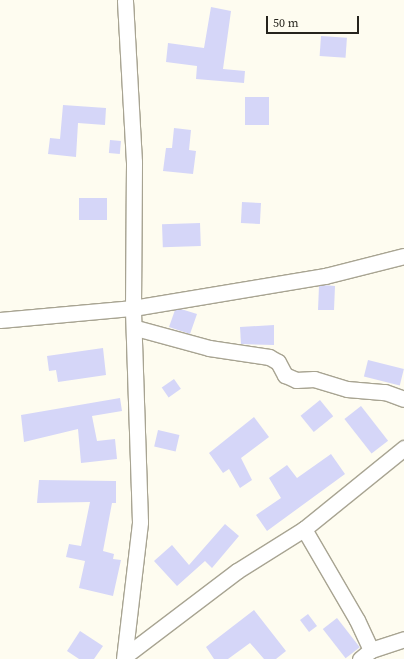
<!DOCTYPE html>
<style>
body{margin:0}
#map{position:relative;width:404px;height:659px;overflow:hidden;background:#fefcf0;font-family:"Source Serif 4",serif}
div>[style]{position:absolute}
.building>*{inset:0;background:#d5d6f8;transform-origin:0 0}
.roads{filter:drop-shadow(1px 0 #a8a492) drop-shadow(-1px 0 #a8a492) drop-shadow(0 1px #a8a492) drop-shadow(0 -1px #a8a492)}
.minor>*{height:15px;margin:-7.5px;padding:0 7.5px;transform-origin:7.5px;border-radius:7.5px;background:#fff}
span{translate:-50% -50%;white-space:nowrap;text-align:center;line-height:1.15;-webkit-text-stroke:3px #fefcf0;paint-order:stroke}
.scale{position:absolute;left:266px;top:16px;width:93px;height:18px;box-sizing:border-box;border:2px solid #26241d;border-top:0;padding-left:5px;font-size:12px;line-height:14px;white-space:nowrap;color:#26241d;-webkit-text-stroke:3px #fefcf0;paint-order:stroke}
</style>
<div id="map">
<div class="building">
<i style="clip-path:polygon(211px 7px,231px 11px,223px 69px,245px 71px,244px 83px,196px 79px,197px 66px,166px 62px,168px 43px,204px 48px)"></i>
<i style="left:321px;top:36px;width:26px;height:20px;rotate:4deg"></i>
<i style="left:245px;top:97px;width:24px;height:28px"></i>
<i style="clip-path:polygon(63px 105px,106px 108px,105px 125px,78px 123px,76px 157px,48px 154px,50px 138px,60px 139px)"></i>
<i style="clip-path:polygon(174px 128px,191px 130px,189px 150px,196px 151px,193px 174px,163px 171px,166px 148px,172px 148px)"></i>
<i style="left:110px;top:140px;width:11px;height:13px;rotate:5deg"></i>
<i style="left:107px;top:198px;width:22px;height:28px;rotate:90deg"></i>
<i style="left:242px;top:202px;width:19px;height:21px;rotate:3deg"></i>
<i style="left:200px;top:223px;width:23px;height:38px;rotate:88deg"></i>
<i style="clip-path:polygon(323px 285px,335px 286px,334px 310px,318px 310px,319px 286px)"></i>
<i style="clip-path:polygon(181px 309px,197px 314px,190px 334px,169px 327px,175px 310px)"></i>
<i style="clip-path:polygon(274px 325px,274px 345px,241px 344px,240px 327px)"></i>
<i style="clip-path:polygon(103px 348px,106px 375px,58px 382px,56px 370px,49px 371px,47px 356px)"></i>
<i style="left:368px;top:360px;width:37px;height:17px;rotate:14deg"></i>
<i style="left:174px;top:379px;width:12px;height:15px;rotate:55deg"></i>
<i style="clip-path:polygon(120px 398px,122px 411px,92px 416px,97px 441px,115px 439px,117px 459px,81px 463px,78px 429px,24px 442px,21px 415px)"></i>
<i style="left:320px;top:400px;width:21px;height:25px;rotate:51deg"></i>
<i style="left:361px;top:406px;width:44px;height:21px;rotate:52deg"></i>
<i style="clip-path:polygon(254px 417px,269px 437px,241px 458px,252px 480px,240px 488px,229px 469px,223px 473px,209px 453px)"></i>
<i style="left:158px;top:430px;width:22px;height:17px;rotate:13deg"></i>
<i style="clip-path:polygon(331px 454px,345px 474px,267px 531px,256px 515px,281px 498px,269px 478px,287px 465px,297px 478px)"></i>
<i style="clip-path:polygon(39px 480px,116px 481px,116px 503px,112px 503px,103px 551px,114px 554px,113px 559px,121px 560px,113px 596px,79px 588px,85px 561px,66px 557px,69px 544px,81px 546px,90px 502px,37px 503px)"></i>
<i style="clip-path:polygon(225px 524px,239px 536px,212px 568px,205px 561px,177px 586px,154px 561px,172px 545px,189px 565px)"></i>
<i style="clip-path:polygon(254px 610px,286px 651px,276px 659px,264px 659px,250px 643px,228px 659px,214px 659px,206px 647px)"></i>
<i style="left:308px;top:614px;width:15px;height:10px;rotate:53deg"></i>
<i style="left:337px;top:618px;width:37px;height:18px;rotate:52deg"></i>
<i style="clip-path:polygon(80px 631px,103px 646px,94px 659px,79px 659px,67px 651px)"></i>
</div>
<div class="roads">
<div class="minor">
<i style="left:0;top:320px;width:134px;rotate:-5.2deg"></i>
<i style="left:133px;top:308px;width:195px;rotate:-9.5deg"></i>
<i style="left:325px;top:276px;width:81px;rotate:-14.2deg"></i>
<i style="left:136px;top:328px;width:76px;rotate:15.3deg"></i>
<i style="left:209px;top:348px;width:61px;rotate:8.5deg"></i>
<i style="left:269px;top:357px;width:10px;rotate:29deg"></i>
<i style="left:278px;top:362px;width:15px;rotate:62deg"></i>
<i style="left:285px;top:375px;width:12px;rotate:24deg"></i>
<i style="left:296px;top:380px;width:18px;rotate:-3deg"></i>
<i style="left:314px;top:379px;width:34px;rotate:17deg"></i>
<i style="left:347px;top:389px;width:38px;rotate:5deg"></i>
<i style="left:385px;top:392px;width:20px;rotate:20deg"></i>
<i style="left:304px;top:529px;width:105px;rotate:59.8deg"></i>
<i style="left:357px;top:620px;width:33px;rotate:65deg"></i>
<i style="left:125px;top:656px;width:141px;rotate:-37.2deg"></i>
<i style="left:237px;top:571px;width:79px;rotate:-32.1deg"></i>
<i style="left:304px;top:529px;width:129px;rotate:-39deg"></i>
<i style="left:124px;top:659px;width:138px;rotate:-83.3deg"></i>
<i style="left:140px;top:522px;width:214px;rotate:-91.9deg"></i>
<i style="left:133px;top:308px;width:146px;rotate:-89.6deg"></i>
<i style="left:134px;top:162px;width:162px;rotate:-93.2deg"></i>
<i style="left:360px;top:659px;width:14px;rotate:-39deg"></i>
<i style="left:371px;top:650px;width:35px;rotate:-18deg"></i>
</div>
</div>
<div class="scale">50 m</div>
</div>
